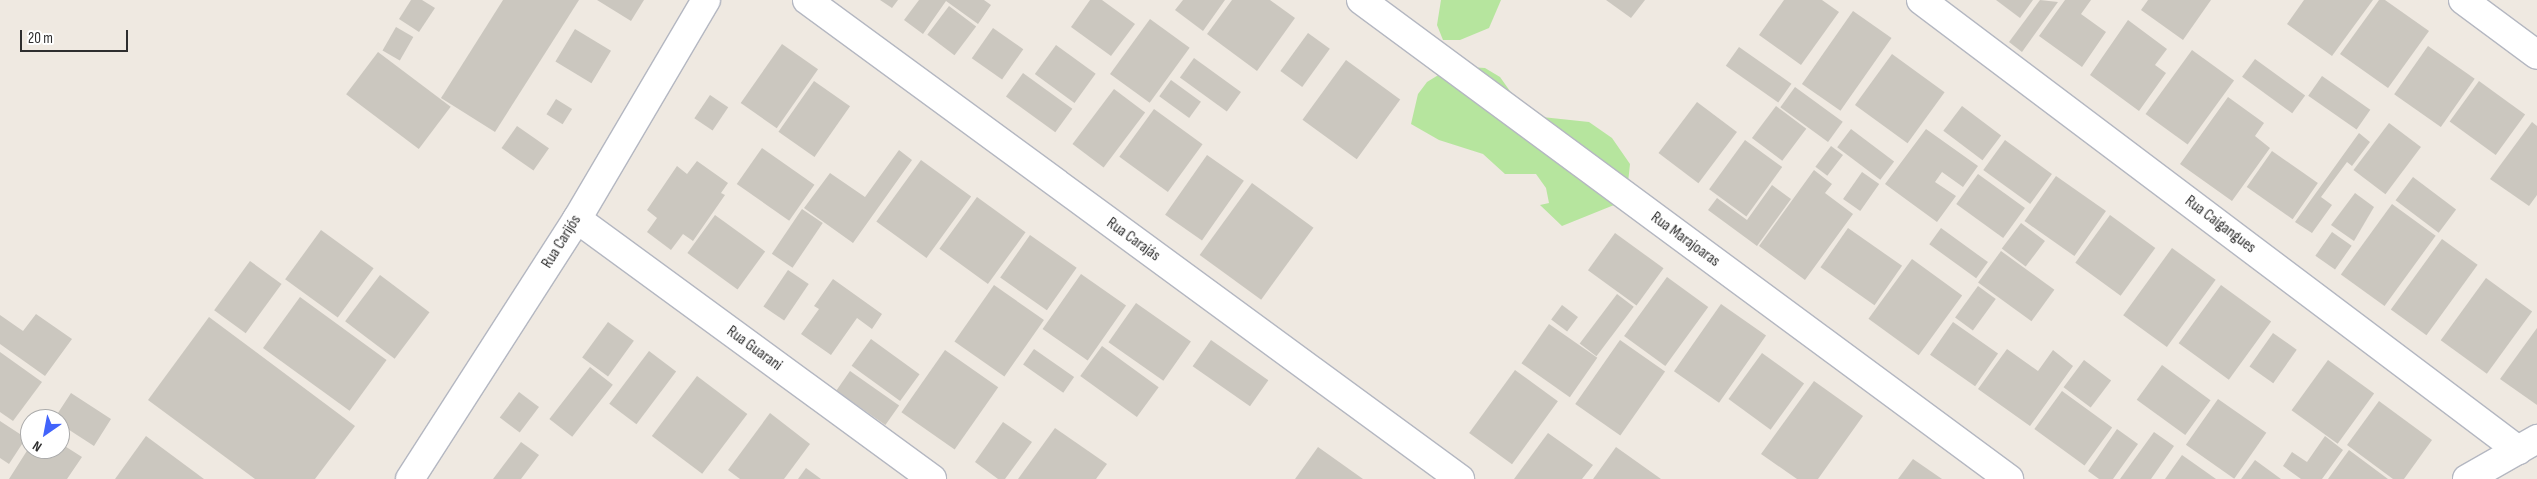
<!DOCTYPE html>
<meta charset="utf-8">
<style>
body{margin:0}
#map{position:relative;width:2537px;height:479px;overflow:hidden;background:#efe9e1;font-family:"Sofia Sans Condensed",sans-serif}
div>[style]{position:absolute}
.green>*{inset:0;background:#b6e59e}
.building>*{inset:0;background:#cbc7bf;transform-origin:0 0}
.roads{filter:drop-shadow(1px 0 #b4b7c1) drop-shadow(-1px 0 #b4b7c1) drop-shadow(0 1px #b4b7c1) drop-shadow(0 -1px #b4b7c1)}
.minor>*{height:28px;margin:-14px;padding:0 14px;transform-origin:14px;border-radius:14px;background:#fff}
span{translate:-50% -50%;white-space:nowrap;text-align:center;line-height:1.15;-webkit-text-stroke:4px #fff;paint-order:stroke}
.street-label{font-size:16px;color:#2e2e2e}
.north{position:absolute;left:20px;top:409px;width:50px;height:50px;box-sizing:border-box;background:#fff;border:1px solid #ababab;border-radius:50%;rotate:213deg;font-size:14px;font-weight:700;line-height:20px;text-align:center;color:#2e2e2e}
.north::after{content:'';display:block;margin:auto;width:18px;height:22px;background:#4264fb;clip-path:polygon(50% 0,100% 100%,50% 72%,0 100%)}
.scale{position:absolute;left:20px;top:30px;width:108px;height:22px;box-sizing:border-box;border:2px solid #2e2e2e;border-top:0;padding-left:6px;font-size:15px;line-height:18px;white-space:nowrap;color:#2e2e2e;-webkit-text-stroke:4px #fff;paint-order:stroke}
</style>
<div id="map">
<div class="green">
<i style="clip-path:polygon(1441px 0,1501px 0,1489px 28px,1460px 40px,1443px 40px,1437px 25px)"></i>
<i style="clip-path:polygon(1453px 66px,1485px 68px,1500px 77px,1517px 101px,1542px 117px,1589px 122px,1612px 138px,1630px 164px,1627px 192px,1619px 203px,1562px 226px,1540px 205px,1549px 203px,1546px 188px,1536px 174px,1505px 174px,1483px 154px,1439px 140px,1411px 124px,1418px 94px,1427px 82px)"></i>
</div>
<div class="building">
<i style="clip-path:polygon(411px 0,422px 0,435px 8px,419px 32px,399px 19px)"></i>
<i style="clip-path:polygon(503px 0,579px 0,495px 132px,441px 98px)"></i>
<i style="clip-path:polygon(597px 0,644px 0,631px 21px)"></i>
<i style="clip-path:polygon(880px 0,898px 0,892px 8px)"></i>
<i style="clip-path:polygon(919px 0,984px 0,991px 5px,978px 24px,946px 1px,923px 34px,904px 20px)"></i>
<i style="clip-path:polygon(1090px 0,1102px 0,1135px 24px,1111px 56px,1071px 27px)"></i>
<i style="clip-path:polygon(1183px 0,1225px 0,1203px 31px,1175px 10px)"></i>
<i style="clip-path:polygon(1232px 0,1270px 0,1295px 18px,1257px 71px,1207px 34px)"></i>
<i style="clip-path:polygon(1606px 0,1645px 0,1631px 18px)"></i>
<i style="clip-path:polygon(1784px 0,1822px 0,1839px 12px,1801px 65px,1759px 35px)"></i>
<i style="clip-path:polygon(1996px 0,2033px 0,2020px 18px)"></i>
<i style="clip-path:polygon(2040px 0,2058px 2px,2022px 52px,2009px 42px)"></i>
<i style="clip-path:polygon(2065px 0,2091px 0,2081px 14px,2106px 32px,2082px 67px,2039px 36px)"></i>
<i style="clip-path:polygon(2148px 0,2211px 0,2183px 40px,2141px 10px)"></i>
<i style="clip-path:polygon(2304px 0,2373px 0,2332px 56px,2287px 24px)"></i>
<i style="clip-path:polygon(2379px 0,2385px 0,2429px 31px,2388px 88px,2340px 54px)"></i>
<i style="left:949px;top:6px;width:34px;height:36px;rotate:37deg"></i>
<i style="left:1853px;top:11px;width:47px;height:89px;rotate:35deg"></i>
<i style="left:1150px;top:19px;width:49px;height:68px;rotate:36deg"></i>
<i style="clip-path:polygon(2128px 20px,2167px 49px,2155px 65px,2166px 73px,2139px 111px,2090px 75px)"></i>
<i style="left:396px;top:27px;width:20px;height:27px;rotate:30deg"></i>
<i style="left:993px;top:28px;width:37px;height:37px;rotate:35deg"></i>
<i style="left:575px;top:29px;width:42px;height:38px;rotate:31deg"></i>
<i style="left:1308px;top:33px;width:27px;height:47px;rotate:36deg"></i>
<i style="left:782px;top:44px;width:44px;height:72px;rotate:35deg"></i>
<i style="left:1056px;top:45px;width:49px;height:36px;rotate:36deg"></i>
<i style="left:2428px;top:46px;width:57px;height:59px;rotate:35deg"></i>
<i style="left:1739px;top:47px;width:64px;height:23px;rotate:35deg"></i>
<i style="left:2192px;top:50px;width:52px;height:79px;rotate:36deg"></i>
<i style="left:378px;top:52px;width:91px;height:53px;rotate:37deg"></i>
<i style="left:1892px;top:54px;width:65px;height:63px;rotate:36deg"></i>
<i style="left:1194px;top:58px;width:58px;height:24px;rotate:36deg"></i>
<i style="left:2255px;top:59px;width:62px;height:22px;rotate:36deg"></i>
<i style="left:1346px;top:60px;width:67px;height:74px;rotate:36deg"></i>
<i style="left:1023px;top:73px;width:61px;height:29px;rotate:36deg"></i>
<i style="left:2322px;top:76px;width:59px;height:24px;rotate:35deg"></i>
<i style="left:1171px;top:80px;width:37px;height:20px;rotate:36deg"></i>
<i style="left:814px;top:81px;width:44px;height:62px;rotate:35deg"></i>
<i style="left:2479px;top:81px;width:57px;height:50px;rotate:36deg"></i>
<i style="left:1795px;top:87px;width:59px;height:25px;rotate:36deg"></i>
<i style="left:1114px;top:89px;width:39px;height:69px;rotate:37deg"></i>
<i style="left:710px;top:95px;width:22px;height:28px;rotate:34deg"></i>
<i style="clip-path:polygon(2228px 97px,2264px 123px,2255px 136px,2270px 148px,2232px 201px,2180px 164px)"></i>
<i style="left:556px;top:99px;width:19px;height:18px;rotate:32deg"></i>
<i style="left:1697px;top:102px;width:50px;height:64px;rotate:37deg"></i>
<i style="left:1776px;top:106px;width:38px;height:40px;rotate:37deg"></i>
<i style="left:1962px;top:106px;width:49px;height:31px;rotate:37deg"></i>
<i style="left:1154px;top:109px;width:60px;height:59px;rotate:36deg"></i>
<i style="clip-path:polygon(2532px 122px,2537px 126px,2537px 195px,2529px 206px,2490px 179px)"></i>
<i style="left:2389px;top:123px;width:40px;height:59px;rotate:37deg"></i>
<i style="left:517px;top:126px;width:39px;height:27px;rotate:35deg"></i>
<i style="left:1851px;top:129px;width:54px;height:23px;rotate:37deg"></i>
<i style="clip-path:polygon(1926px 129px,1978px 166px,1963px 187px,1942px 172px,1935px 182px,1956px 196px,1937px 222px,1885px 184px)"></i>
<i style="clip-path:polygon(2359px 133px,2370px 142px,2352px 166px,2347px 162px,2321px 197px,2332px 205px,2312px 233px,2295px 222px)"></i>
<i style="left:1745px;top:140px;width:46px;height:61px;rotate:36deg"></i>
<i style="left:2005px;top:140px;width:58px;height:37px;rotate:36deg"></i>
<i style="left:1831px;top:146px;width:15px;height:26px;rotate:37deg"></i>
<i style="left:762px;top:148px;width:64px;height:44px;rotate:35deg"></i>
<i style="clip-path:polygon(899px 150px,912px 160px,853px 243px,804px 208px,830px 173px,865px 197px)"></i>
<i style="left:2272px;top:151px;width:56px;height:44px;rotate:35deg"></i>
<i style="left:1207px;top:155px;width:45px;height:73px;rotate:35deg"></i>
<i style="left:921px;top:160px;width:62px;height:76px;rotate:36deg"></i>
<i style="clip-path:polygon(697px 161px,728px 183px,721px 193px,725px 195px,693px 241px,683px 234px,671px 250px,647px 232px,657px 218px,647px 210px,677px 166px,687px 174px)"></i>
<i style="clip-path:polygon(1814px 170px,1832px 184px,1825px 193px,1853px 214px,1805px 280px,1759px 246px)"></i>
<i style="left:1862px;top:172px;width:21px;height:33px;rotate:35deg"></i>
<i style="left:1978px;top:174px;width:58px;height:37px;rotate:36deg"></i>
<i style="left:2056px;top:176px;width:61px;height:55px;rotate:35deg"></i>
<i style="left:2413px;top:177px;width:54px;height:29px;rotate:37deg"></i>
<i style="left:1252px;top:183px;width:76px;height:89px;rotate:36deg"></i>
<i style="clip-path:polygon(1772px 185px,1791px 199px,1757px 246px,1708px 210px,1717px 198px,1747px 220px)"></i>
<i style="clip-path:polygon(2355px 193px,2374px 207px,2354px 241px,2331px 225px)"></i>
<i style="left:977px;top:197px;width:60px;height:64px;rotate:36deg"></i>
<i style="left:2392px;top:204px;width:54px;height:87px;rotate:36deg"></i>
<i style="left:802px;top:209px;width:25px;height:54px;rotate:34deg"></i>
<i style="left:715px;top:215px;width:62px;height:47px;rotate:36deg"></i>
<i style="left:2110px;top:215px;width:56px;height:59px;rotate:36deg"></i>
<i style="left:2021px;top:223px;width:30px;height:32px;rotate:37deg"></i>
<i style="left:1848px;top:228px;width:66px;height:48px;rotate:35deg"></i>
<i style="left:1941px;top:228px;width:58px;height:20px;rotate:36deg"></i>
<i style="left:321px;top:230px;width:65px;height:61px;rotate:36deg"></i>
<i style="left:2332px;top:232px;width:24px;height:29px;rotate:35deg"></i>
<i style="left:1615px;top:233px;width:60px;height:46px;rotate:36deg"></i>
<i style="left:1030px;top:235px;width:57px;height:52px;rotate:35deg"></i>
<i style="left:2442px;top:239px;width:44px;height:87px;rotate:36deg"></i>
<i style="left:2172px;top:248px;width:54px;height:83px;rotate:36deg"></i>
<i style="left:2001px;top:251px;width:66px;height:39px;rotate:36deg"></i>
<i style="left:1912px;top:259px;width:62px;height:74px;rotate:36deg"></i>
<i style="left:250px;top:261px;width:39px;height:61px;rotate:36deg"></i>
<i style="left:788px;top:270px;width:25px;height:44px;rotate:34deg"></i>
<i style="left:1081px;top:274px;width:55px;height:67px;rotate:35deg"></i>
<i style="left:380px;top:275px;width:62px;height:58px;rotate:37deg"></i>
<i style="left:1667px;top:277px;width:51px;height:73px;rotate:36deg"></i>
<i style="left:2486px;top:278px;width:57px;height:77px;rotate:36deg"></i>
<i style="clip-path:polygon(833px 279px,882px 314px,872px 329px,857px 318px,831px 355px,801px 334px,819px 309px,814px 306px)"></i>
<i style="left:994px;top:285px;width:61px;height:69px;rotate:35deg"></i>
<i style="left:2221px;top:285px;width:62px;height:72px;rotate:36deg"></i>
<i style="left:1978px;top:286px;width:22px;height:39px;rotate:36deg"></i>
<i style="left:1617px;top:294px;width:21px;height:62px;rotate:37deg"></i>
<i style="left:300px;top:297px;width:107px;height:63px;rotate:36deg"></i>
<i style="left:1136px;top:303px;width:67px;height:48px;rotate:35deg"></i>
<i style="left:1721px;top:304px;width:55px;height:82px;rotate:35deg"></i>
<i style="left:1562px;top:305px;width:20px;height:18px;rotate:37deg"></i>
<i style="clip-path:polygon(36px 314px,72px 339px,45px 376px,0 344px,0 315px,23px 331px)"></i>
<i style="clip-path:polygon(209px 317px,355px 426px,315px 479px,255px 479px,148px 400px)"></i>
<i style="left:608px;top:322px;width:32px;height:44px;rotate:36deg"></i>
<i style="left:1953px;top:322px;width:55px;height:40px;rotate:35deg"></i>
<i style="left:1549px;top:324px;width:59px;height:48px;rotate:35deg"></i>
<i style="clip-path:polygon(2537px 328px,2537px 405px,2500px 379px)"></i>
<i style="left:2273px;top:333px;width:29px;height:41px;rotate:35deg"></i>
<i style="left:871px;top:339px;width:60px;height:33px;rotate:36deg"></i>
<i style="left:1211px;top:340px;width:70px;height:32px;rotate:35deg"></i>
<i style="left:1620px;top:340px;width:55px;height:78px;rotate:35deg"></i>
<i style="left:1102px;top:346px;width:70px;height:37px;rotate:36deg"></i>
<i style="left:1034px;top:349px;width:49px;height:19px;rotate:35deg"></i>
<i style="clip-path:polygon(2007px 349px,2038px 371px,2053px 350px,2073px 366px,2030px 426px,1978px 389px)"></i>
<i style="left:945px;top:350px;width:65px;height:76px;rotate:35deg"></i>
<i style="left:649px;top:351px;width:34px;height:66px;rotate:37deg"></i>
<i style="clip-path:polygon(0 352px,42px 382px,13px 421px,0 412px)"></i>
<i style="left:1762px;top:353px;width:52px;height:57px;rotate:36deg"></i>
<i style="left:2084px;top:360px;width:34px;height:34px;rotate:37deg"></i>
<i style="left:2328px;top:360px;width:57px;height:62px;rotate:36deg"></i>
<i style="left:2162px;top:365px;width:60px;height:43px;rotate:36deg"></i>
<i style="left:590px;top:367px;width:29px;height:66px;rotate:38deg"></i>
<i style="left:1515px;top:370px;width:53px;height:78px;rotate:36deg"></i>
<i style="left:850px;top:371px;width:60px;height:24px;rotate:35deg"></i>
<i style="left:697px;top:376px;width:63px;height:75px;rotate:37deg"></i>
<i style="clip-path:polygon(1814px 381px,1863px 416px,1818px 479px,1797px 479px,1761px 454px)"></i>
<i style="left:2062px;top:391px;width:62px;height:47px;rotate:36deg"></i>
<i style="left:519px;top:392px;width:25px;height:32px;rotate:37deg"></i>
<i style="clip-path:polygon(71px 393px,111px 419px,94px 446px,60px 424px,60px 419px,54px 419px)"></i>
<i style="left:2218px;top:399px;width:59px;height:56px;rotate:35deg"></i>
<i style="clip-path:polygon(2379px 401px,2432px 440px,2404px 479px,2393px 479px,2347px 445px)"></i>
<i style="clip-path:polygon(770px 413px,810px 444px,784px 479px,740px 479px,728px 470px)"></i>
<i style="clip-path:polygon(0 421px,26px 438px,9px 464px,0 458px)"></i>
<i style="clip-path:polygon(1003px 422px,1032px 442px,1005px 479px,998px 479px,975px 462px)"></i>
<i style="clip-path:polygon(1055px 428px,1107px 464px,1096px 479px,1018px 479px)"></i>
<i style="clip-path:polygon(2117px 429px,2138px 444px,2113px 479px,2099px 479px,2088px 471px)"></i>
<i style="clip-path:polygon(2154px 432px,2174px 446px,2151px 479px,2120px 479px)"></i>
<i style="clip-path:polygon(1548px 433px,1593px 465px,1582px 479px,1514px 479px)"></i>
<i style="clip-path:polygon(146px 436px,204px 479px,115px 479px)"></i>
<i style="clip-path:polygon(2325px 436px,2343px 450px,2322px 479px,2301px 479px,2283px 466px,2292px 452px,2307px 462px)"></i>
<i style="clip-path:polygon(521px 442px,539px 455px,521px 479px,493px 479px)"></i>
<i style="clip-path:polygon(60px 443px,82px 457px,67px 479px,9px 479px,30px 446px,30px 449px,60px 449px)"></i>
<i style="clip-path:polygon(1318px 447px,1363px 479px,1295px 479px)"></i>
<i style="clip-path:polygon(1616px 447px,1661px 479px,1593px 479px)"></i>
<i style="clip-path:polygon(2349px 450px,2388px 479px,2328px 479px)"></i>
<i style="clip-path:polygon(2182px 455px,2216px 479px,2165px 479px)"></i>
<i style="clip-path:polygon(1913px 459px,1942px 479px,1898px 479px)"></i>
<i style="clip-path:polygon(2255px 460px,2281px 479px,2241px 479px)"></i>
<i style="clip-path:polygon(806px 468px,821px 479px,798px 479px)"></i>
</div>
<div class="roads">
<div class="minor">
<i style="left:807px;top:0;width:810px;rotate:36.26deg"></i>
<i style="left:1361px;top:0;width:806px;rotate:36.47deg"></i>
<i style="left:1921px;top:0;width:748px;rotate:37.01deg"></i>
<i style="left:2463px;top:0;width:92px;rotate:36.6deg"></i>
<i style="left:577px;top:219px;width:440px;rotate:36.2deg"></i>
<i style="left:410px;top:479px;width:309px;rotate:-57.3deg"></i>
<i style="left:577px;top:219px;width:254px;rotate:-59.5deg"></i>
<i style="left:2467px;top:479px;width:81px;rotate:-29.7deg"></i>
</div>
</div>
<div class="street-label">
<span style="left:2220px;top:225px;rotate:37deg">Rua Caigangues</span>
<span style="left:1133px;top:240px;rotate:36deg">Rua Carajás</span>
<span style="left:1685px;top:240px;rotate:36deg">Rua Marajoaras</span>
<span style="left:562px;top:242px;rotate:-58deg">Rua Carijós</span>
<span style="left:754px;top:349px;rotate:36deg">Rua Guarani</span>
</div>
<div class="north">N</div>
<div class="scale">20 m</div>
</div>
